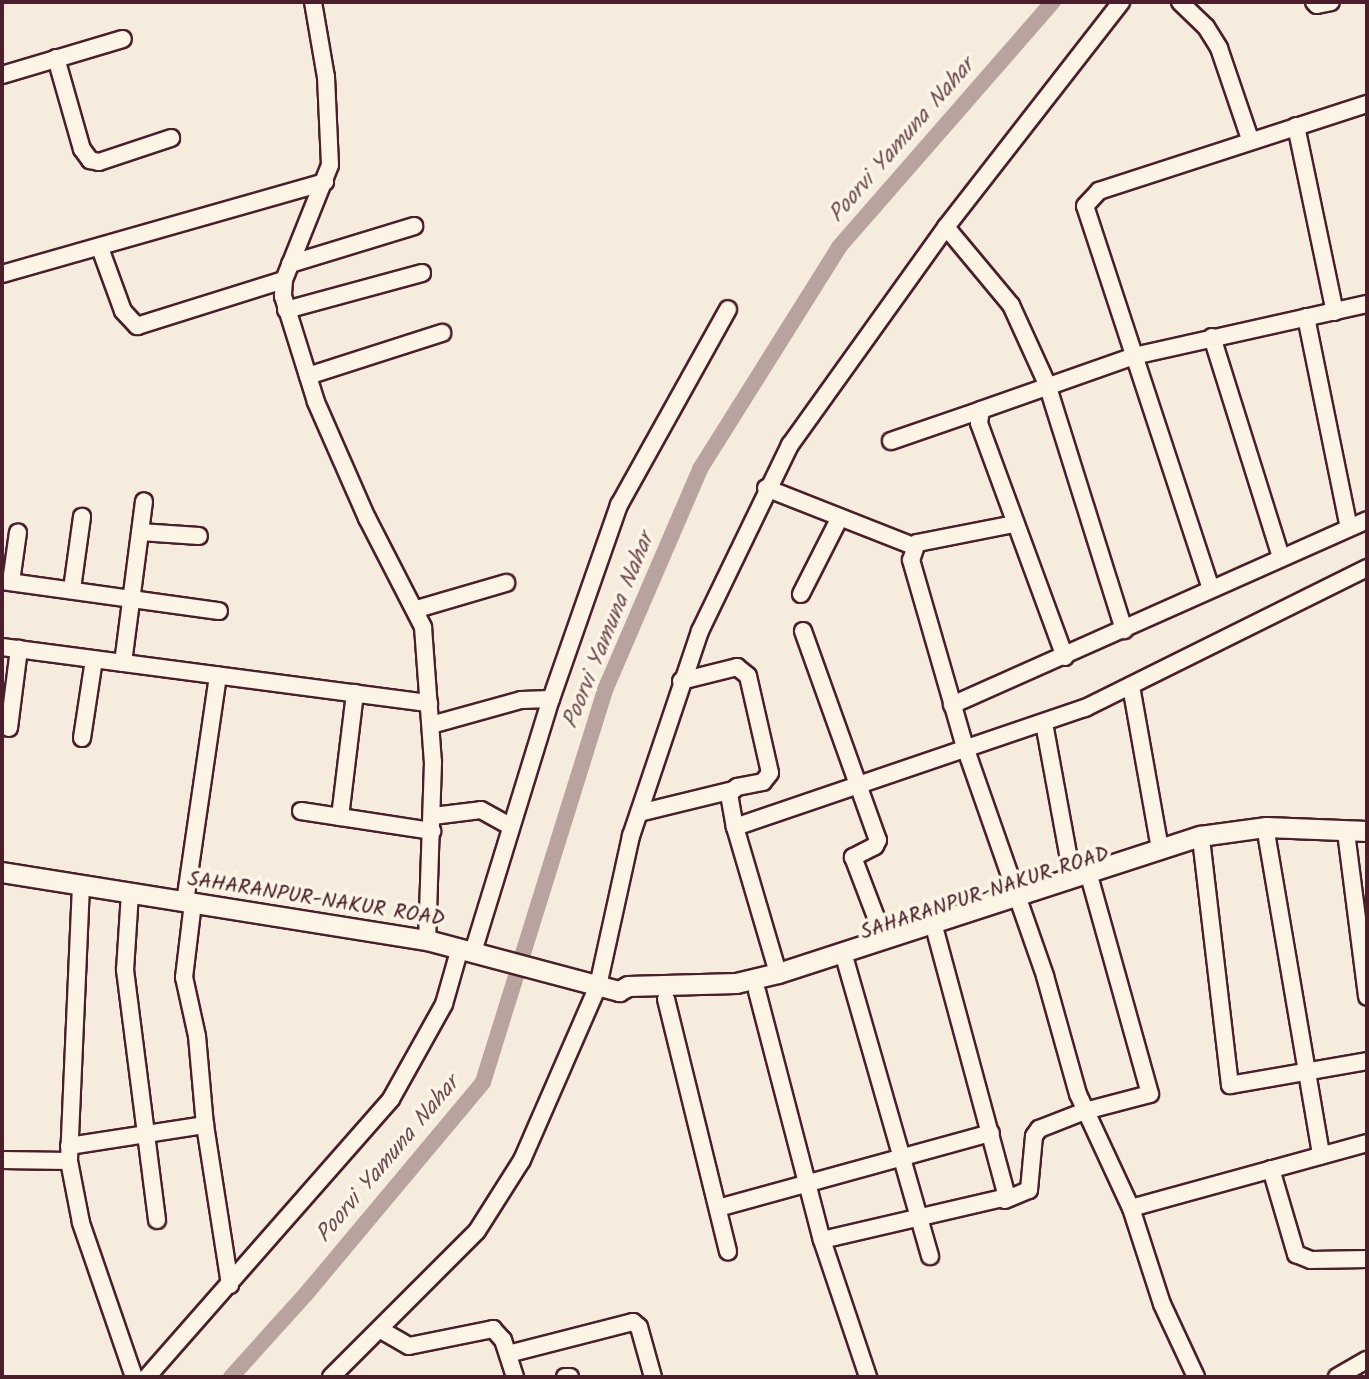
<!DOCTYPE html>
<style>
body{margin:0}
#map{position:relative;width:1369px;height:1379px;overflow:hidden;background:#f5ecde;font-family:Kalam,sans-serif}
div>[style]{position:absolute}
.canal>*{height:16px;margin:-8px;padding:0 8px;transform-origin:8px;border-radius:8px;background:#b8a39e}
.roads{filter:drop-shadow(2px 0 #4a1f2b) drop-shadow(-2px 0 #4a1f2b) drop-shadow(0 2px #4a1f2b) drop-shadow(0 -2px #4a1f2b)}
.minor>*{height:16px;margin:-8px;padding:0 8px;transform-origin:8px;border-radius:8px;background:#fcf5e5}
.major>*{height:19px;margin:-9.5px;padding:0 9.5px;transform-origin:9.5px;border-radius:9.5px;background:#fcf5e5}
span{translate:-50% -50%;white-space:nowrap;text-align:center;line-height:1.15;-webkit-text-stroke:7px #fcf5e5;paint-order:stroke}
.street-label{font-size:21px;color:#4a1f2b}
.water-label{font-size:23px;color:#704d53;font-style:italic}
.frame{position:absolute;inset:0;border:4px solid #4a1f2b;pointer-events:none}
</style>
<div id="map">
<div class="canal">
<i style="left:231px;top:1377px;width:112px;rotate:-47.9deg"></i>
<i style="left:306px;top:1294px;width:276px;rotate:-50.1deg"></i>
<i style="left:483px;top:1082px;width:411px;rotate:-72.7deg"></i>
<i style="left:605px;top:690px;width:241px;rotate:-66.7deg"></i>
<i style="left:700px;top:469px;width:262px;rotate:-57.9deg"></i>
<i style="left:839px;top:247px;width:325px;rotate:-48.9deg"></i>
</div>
<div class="roads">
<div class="minor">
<i style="left:313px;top:2px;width:76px;rotate:80.2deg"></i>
<i style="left:326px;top:77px;width:88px;rotate:87.4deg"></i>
<i style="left:330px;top:165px;width:124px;rotate:111.8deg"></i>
<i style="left:284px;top:280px;width:16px;rotate:94deg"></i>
<i style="left:283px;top:296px;width:111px;rotate:72.7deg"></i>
<i style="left:316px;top:402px;width:127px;rotate:66.3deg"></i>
<i style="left:367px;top:518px;width:123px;rotate:62.8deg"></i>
<i style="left:423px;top:627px;width:135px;rotate:85.8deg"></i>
<i style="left:433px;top:762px;width:178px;rotate:91.9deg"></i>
<i style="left:1180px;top:2px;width:36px;rotate:44deg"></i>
<i style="left:1206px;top:27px;width:25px;rotate:58deg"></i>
<i style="left:1219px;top:48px;width:96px;rotate:71.2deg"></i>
<i style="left:1314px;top:2px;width:4px;rotate:45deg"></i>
<i style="left:1317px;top:5px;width:14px;rotate:-12deg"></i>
<i style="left:56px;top:58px;width:95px;rotate:74.1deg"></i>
<i style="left:82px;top:149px;width:14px;rotate:54deg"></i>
<i style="left:90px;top:160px;width:9px;rotate:13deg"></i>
<i style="left:99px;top:162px;width:76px;rotate:-18.4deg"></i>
<i style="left:2px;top:75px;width:126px;rotate:-16.6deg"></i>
<i style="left:1296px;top:126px;width:190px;rotate:78.2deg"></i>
<i style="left:946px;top:227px;width:102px;rotate:50.2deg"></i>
<i style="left:1011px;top:305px;width:87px;rotate:65.5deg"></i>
<i style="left:1047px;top:384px;width:258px;rotate:72.6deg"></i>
<i style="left:100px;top:248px;width:67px;rotate:69.9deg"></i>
<i style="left:123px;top:311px;width:21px;rotate:47deg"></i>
<i style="left:137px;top:326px;width:154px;rotate:-17.4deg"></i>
<i style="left:290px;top:264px;width:130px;rotate:-17deg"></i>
<i style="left:2px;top:274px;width:336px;rotate:-15.9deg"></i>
<i style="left:286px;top:310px;width:141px;rotate:-15.2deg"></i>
<i style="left:1306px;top:317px;width:215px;rotate:78.5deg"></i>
<i style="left:1212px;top:337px;width:231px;rotate:72.6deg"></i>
<i style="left:308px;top:376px;width:141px;rotate:-17.8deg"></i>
<i style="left:891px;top:441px;width:95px;rotate:-19deg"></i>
<i style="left:766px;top:488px;width:158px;rotate:21.5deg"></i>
<i style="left:1014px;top:524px;width:99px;rotate:168.9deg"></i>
<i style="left:917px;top:543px;width:18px;rotate:109deg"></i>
<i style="left:911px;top:560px;width:198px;rotate:73.9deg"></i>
<i style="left:966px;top:750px;width:239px;rotate:70.7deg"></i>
<i style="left:1045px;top:976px;width:123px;rotate:74.4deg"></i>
<i style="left:1078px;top:1094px;width:126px;rotate:65.1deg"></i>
<i style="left:1131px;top:1208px;width:101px;rotate:72.1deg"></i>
<i style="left:1162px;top:1304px;width:81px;rotate:65deg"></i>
<i style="left:140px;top:532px;width:59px;rotate:3.9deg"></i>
<i style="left:2px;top:581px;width:219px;rotate:7.9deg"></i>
<i style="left:11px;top:582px;width:50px;rotate:-82deg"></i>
<i style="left:72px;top:589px;width:73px;rotate:-82.1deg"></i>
<i style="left:1211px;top:589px;width:403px;rotate:-108.2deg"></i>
<i style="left:1085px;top:206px;width:21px;rotate:-47deg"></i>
<i style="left:1099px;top:191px;width:282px;rotate:-18deg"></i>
<i style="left:801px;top:594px;width:86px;rotate:-63.1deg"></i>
<i style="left:417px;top:609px;width:93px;rotate:-16.3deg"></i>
<i style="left:803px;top:631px;width:222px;rotate:70.3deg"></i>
<i style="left:878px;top:840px;width:7px;rotate:117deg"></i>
<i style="left:875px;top:846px;width:25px;rotate:153deg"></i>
<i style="left:853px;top:857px;width:87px;rotate:69.1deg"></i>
<i style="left:2px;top:647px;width:431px;rotate:7.5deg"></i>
<i style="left:1065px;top:657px;width:249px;rotate:-110.2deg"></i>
<i style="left:979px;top:423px;width:13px;rotate:-81deg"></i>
<i style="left:981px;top:410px;width:162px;rotate:-19.4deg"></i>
<i style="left:1134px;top:356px;width:239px;rotate:-12.6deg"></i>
<i style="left:123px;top:663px;width:163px;rotate:-82.6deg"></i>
<i style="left:681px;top:681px;width:58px;rotate:-14deg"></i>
<i style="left:737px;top:667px;width:14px;rotate:39deg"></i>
<i style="left:748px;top:676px;width:99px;rotate:77.2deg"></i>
<i style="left:770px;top:773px;width:11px;rotate:128deg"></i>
<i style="left:763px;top:782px;width:26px;rotate:169deg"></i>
<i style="left:737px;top:787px;width:11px;rotate:139deg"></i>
<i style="left:729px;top:794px;width:34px;rotate:80deg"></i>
<i style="left:1131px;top:686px;width:165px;rotate:79.9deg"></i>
<i style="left:952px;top:705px;width:454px;rotate:-24deg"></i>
<i style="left:1044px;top:723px;width:156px;rotate:79.6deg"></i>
<i style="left:431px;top:725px;width:93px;rotate:-15.5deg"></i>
<i style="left:521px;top:700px;width:30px;rotate:-2deg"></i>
<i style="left:9px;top:728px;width:80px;rotate:-82.8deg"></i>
<i style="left:82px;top:738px;width:79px;rotate:-81.3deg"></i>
<i style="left:301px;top:811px;width:133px;rotate:8.7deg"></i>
<i style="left:639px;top:813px;width:97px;rotate:-13.7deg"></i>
<i style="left:433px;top:816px;width:48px;rotate:-7.1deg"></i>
<i style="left:481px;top:810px;width:33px;rotate:29deg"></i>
<i style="left:340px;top:817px;width:125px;rotate:-83.1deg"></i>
<i style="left:1267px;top:838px;width:322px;rotate:80.3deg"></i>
<i style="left:1347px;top:840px;width:158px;rotate:82.7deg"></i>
<i style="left:1202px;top:847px;width:240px;rotate:83.3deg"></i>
<i style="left:1230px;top:1085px;width:139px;rotate:-9.9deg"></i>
<i style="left:81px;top:885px;width:276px;rotate:92.5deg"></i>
<i style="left:69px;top:1161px;width:63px;rotate:79deg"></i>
<i style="left:81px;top:1223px;width:163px;rotate:71deg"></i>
<i style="left:130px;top:893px;width:77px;rotate:93.7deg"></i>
<i style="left:125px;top:970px;width:252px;rotate:82.7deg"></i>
<i style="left:185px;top:902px;width:229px;rotate:-81.7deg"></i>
<i style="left:193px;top:903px;width:75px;rotate:96.9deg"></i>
<i style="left:184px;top:977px;width:60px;rotate:77.6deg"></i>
<i style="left:197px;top:1036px;width:89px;rotate:84.9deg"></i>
<i style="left:205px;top:1125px;width:162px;rotate:81.1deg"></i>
<i style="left:473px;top:952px;width:265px;rotate:-72.9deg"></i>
<i style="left:551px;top:699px;width:206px;rotate:-70.7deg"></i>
<i style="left:619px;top:505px;width:224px;rotate:-60.9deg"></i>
<i style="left:846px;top:963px;width:305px;rotate:74deg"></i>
<i style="left:778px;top:973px;width:152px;rotate:-106.4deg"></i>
<i style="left:735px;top:827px;width:370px;rotate:-18.8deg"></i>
<i style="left:1085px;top:708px;width:315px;rotate:-26.4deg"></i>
<i style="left:757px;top:991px;width:257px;rotate:75.4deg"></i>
<i style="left:822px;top:1240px;width:145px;rotate:71.4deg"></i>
<i style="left:666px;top:999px;width:260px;rotate:76.2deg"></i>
<i style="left:69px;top:1146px;width:138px;rotate:-8.8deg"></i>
<i style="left:2px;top:1160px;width:67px;rotate:0.9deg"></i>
<i style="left:1271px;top:1169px;width:89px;rotate:73.6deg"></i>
<i style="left:1296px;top:1254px;width:16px;rotate:22deg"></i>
<i style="left:1311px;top:1260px;width:56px;rotate:-1deg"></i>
<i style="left:1005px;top:1200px;width:26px;rotate:-23deg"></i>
<i style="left:1029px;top:1190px;width:54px;rotate:-84.7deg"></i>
<i style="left:1034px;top:1136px;width:9px;rotate:-54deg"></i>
<i style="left:1039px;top:1129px;width:49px;rotate:-21.4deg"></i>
<i style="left:1085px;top:1111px;width:67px;rotate:-14.7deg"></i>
<i style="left:1150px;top:1094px;width:219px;rotate:-105.6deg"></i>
<i style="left:718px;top:1208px;width:283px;rotate:-15.4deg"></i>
<i style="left:1131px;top:1208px;width:245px;rotate:-15.4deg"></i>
<i style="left:822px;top:1240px;width:190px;rotate:-13.1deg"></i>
<i style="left:1007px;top:1197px;width:273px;rotate:-105.1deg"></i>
<i style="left:381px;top:1330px;width:32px;rotate:30deg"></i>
<i style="left:409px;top:1346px;width:86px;rotate:-11.4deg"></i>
<i style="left:493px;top:1329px;width:15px;rotate:48deg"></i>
<i style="left:503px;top:1340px;width:39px;rotate:72deg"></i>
<i style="left:508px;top:1354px;width:129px;rotate:-14.4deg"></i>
<i style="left:633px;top:1322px;width:8px;rotate:40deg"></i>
<i style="left:639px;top:1327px;width:52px;rotate:74.4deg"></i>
<i style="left:147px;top:1377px;width:370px;rotate:-48.7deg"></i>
<i style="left:391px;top:1099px;width:109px;rotate:-60.8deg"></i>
<i style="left:444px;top:1004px;width:58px;rotate:-74.1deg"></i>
<i style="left:331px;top:1377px;width:206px;rotate:-45deg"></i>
<i style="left:477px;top:1231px;width:84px;rotate:-57.6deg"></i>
<i style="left:522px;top:1160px;width:190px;rotate:-66.4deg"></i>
<i style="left:598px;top:986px;width:154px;rotate:-77.6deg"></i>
<i style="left:631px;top:836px;width:216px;rotate:-71.4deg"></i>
<i style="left:700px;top:631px;width:207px;rotate:-64.2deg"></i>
<i style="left:790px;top:445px;width:268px;rotate:-54.4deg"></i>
<i style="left:946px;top:227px;width:285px;rotate:-52.1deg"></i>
<i style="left:565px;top:1377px;width:5px"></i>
<i style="left:1337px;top:1377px;width:34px;rotate:-30deg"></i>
</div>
<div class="major">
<i style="left:2px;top:872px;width:430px;rotate:9.1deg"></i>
<i style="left:427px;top:940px;width:199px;rotate:14.9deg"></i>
<i style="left:619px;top:991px;width:10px;rotate:-29deg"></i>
<i style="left:628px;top:986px;width:108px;rotate:-1.6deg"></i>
<i style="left:736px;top:983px;width:43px;rotate:-13.4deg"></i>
<i style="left:778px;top:973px;width:444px;rotate:-18deg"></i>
<i style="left:1200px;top:836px;width:67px;rotate:-7.8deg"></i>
<i style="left:1266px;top:827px;width:101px;rotate:2.3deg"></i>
</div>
</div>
<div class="street-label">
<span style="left:985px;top:894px;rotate:-18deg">SAHARANPUR-NAKUR ROAD</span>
<span style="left:316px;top:900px;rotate:9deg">SAHARANPUR-NAKUR ROAD</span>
</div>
<div class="water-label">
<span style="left:902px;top:141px;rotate:-49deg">Poorvi Yamuna Nahar</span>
<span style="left:609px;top:631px;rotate:-68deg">Poorvi Yamuna Nahar</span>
<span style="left:388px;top:1160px;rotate:-50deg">Poorvi Yamuna Nahar</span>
</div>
<div class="frame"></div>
</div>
